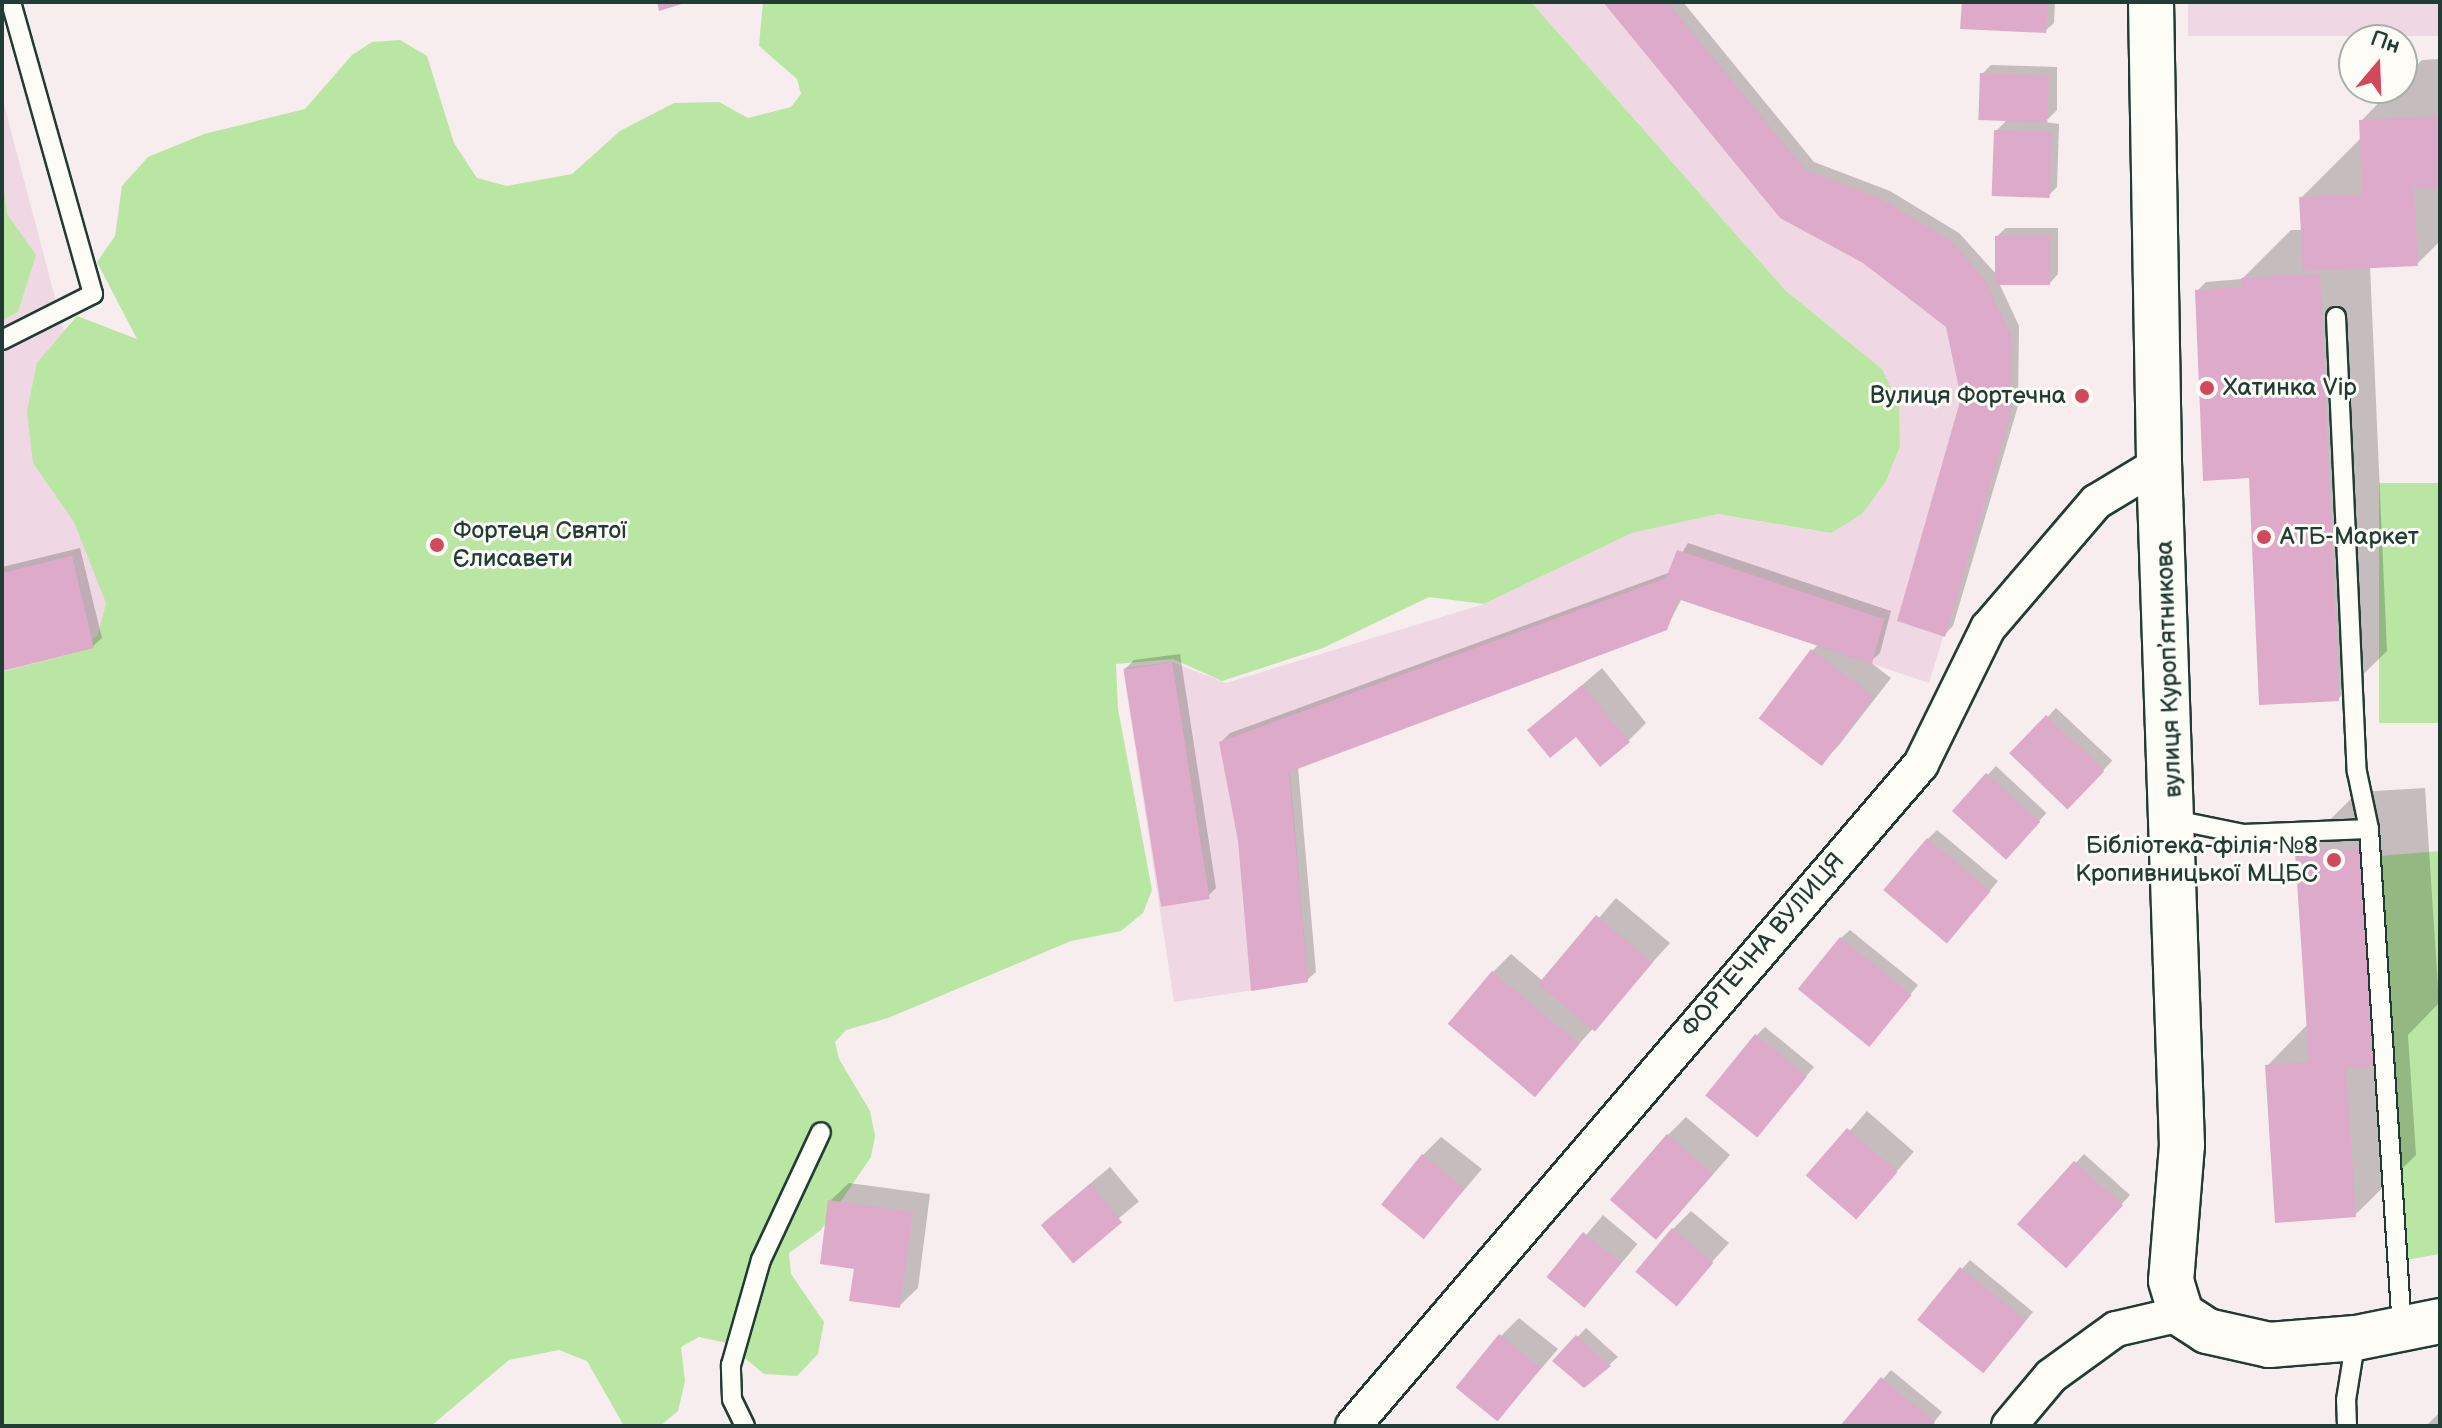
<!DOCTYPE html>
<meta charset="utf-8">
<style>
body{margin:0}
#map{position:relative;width:2442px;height:1428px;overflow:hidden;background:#f7ecee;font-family:"Balsamiq Sans",sans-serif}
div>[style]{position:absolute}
.built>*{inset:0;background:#efd8e3;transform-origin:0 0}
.green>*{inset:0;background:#bae6a3;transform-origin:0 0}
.shadow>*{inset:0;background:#0003;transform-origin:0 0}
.building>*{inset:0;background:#ddabc9;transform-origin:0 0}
.roads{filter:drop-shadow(2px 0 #1f3d34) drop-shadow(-2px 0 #1f3d34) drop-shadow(0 2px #1f3d34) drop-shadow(0 -2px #1f3d34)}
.service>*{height:18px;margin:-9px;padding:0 9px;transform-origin:9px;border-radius:9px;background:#fdfcf7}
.minor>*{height:34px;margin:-17px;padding:0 17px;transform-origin:17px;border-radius:17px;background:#fdfcf7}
.tertiary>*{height:44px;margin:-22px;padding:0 22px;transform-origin:22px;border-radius:22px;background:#fdfcf7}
.dots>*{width:22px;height:22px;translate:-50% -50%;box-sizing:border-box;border:4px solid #fdfcf7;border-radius:50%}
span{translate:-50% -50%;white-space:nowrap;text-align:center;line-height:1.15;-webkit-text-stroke:6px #fdfcf7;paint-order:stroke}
.poi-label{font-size:24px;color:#1f3d34}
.left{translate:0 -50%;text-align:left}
.right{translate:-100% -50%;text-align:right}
.street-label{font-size:24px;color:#1f3d34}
.frame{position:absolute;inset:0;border:4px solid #1f3d34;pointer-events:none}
.north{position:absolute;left:2338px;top:24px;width:80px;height:80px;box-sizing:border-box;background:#fdfcf7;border:2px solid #a4b0a9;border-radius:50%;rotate:19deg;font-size:22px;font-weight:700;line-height:32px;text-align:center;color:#1f3d34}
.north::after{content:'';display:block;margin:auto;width:28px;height:36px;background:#d1495b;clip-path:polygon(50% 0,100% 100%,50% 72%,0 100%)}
</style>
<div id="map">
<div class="built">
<i style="clip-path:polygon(1531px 2px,1667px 2px,1805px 170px,1951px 241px,1985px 280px,2011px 336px,2010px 417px,1929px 683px,1678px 599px,1667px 630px,1290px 772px,1308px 982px,1174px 1002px,1123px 668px,1172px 662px,1226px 683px,1484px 604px,1632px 533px,1718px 514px,1831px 533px,1882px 369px,1785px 290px)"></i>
<i style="left:2188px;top:2px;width:252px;height:34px"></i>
<i style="clip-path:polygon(2px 97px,150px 657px,2px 693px)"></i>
</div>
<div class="green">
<i style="clip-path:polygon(763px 2px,1531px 2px,1785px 290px,1882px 369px,1899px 405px,1900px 446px,1886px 481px,1862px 514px,1831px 533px,1718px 514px,1632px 533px,1484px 604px,1429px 597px,1323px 648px,1222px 681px,1173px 659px,1116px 664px,1118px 709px,1152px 890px,1143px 913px,1121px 931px,1071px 941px,888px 1018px,846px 1030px,835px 1042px,839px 1059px,870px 1111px,875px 1136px,871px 1157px,821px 1230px,789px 1253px,791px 1274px,824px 1322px,818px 1354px,797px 1376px,764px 1374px,727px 1343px,699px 1337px,681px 1347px,685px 1381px,678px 1411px,660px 1426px,624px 1426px,587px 1361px,559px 1350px,509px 1360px,431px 1426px,2px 1426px,2px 672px,78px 652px,98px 635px,106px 603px,74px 522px,33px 463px,27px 411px,37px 363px,77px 316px,137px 339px,97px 262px,115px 236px,122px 186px,148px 157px,204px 134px,305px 109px,352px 55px,372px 42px,400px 40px,427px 56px,454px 143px,477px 178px,507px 186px,572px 174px,620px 131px,674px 103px,719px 102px,748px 118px,791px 107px,801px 94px,797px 79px,759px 46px)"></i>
<i style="clip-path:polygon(2px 175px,7px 214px,36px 255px,18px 312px,2px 320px)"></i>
<i style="left:2440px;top:483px;width:240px;height:61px;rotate:90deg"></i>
<i style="clip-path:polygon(2440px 851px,2440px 1254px,2400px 1261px,2378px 856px)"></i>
</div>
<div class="shadow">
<i style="clip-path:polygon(1605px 2px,1683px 2px,1814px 162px,1890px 191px,1959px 233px,1997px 275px,1997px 236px,2006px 228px,2058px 228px,2058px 274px,2050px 283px,1999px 283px,2019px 326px,2018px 406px,1953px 626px,1944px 635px,1964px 398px,1948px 326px)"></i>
<i style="clip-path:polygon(1964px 2px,2055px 2px,2054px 23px,2045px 31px)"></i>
<i style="clip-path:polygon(2440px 59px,2440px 241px,2417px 264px,2370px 266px,2387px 651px,2338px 699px,2251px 474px,2197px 291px,2206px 282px,2242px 279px,2291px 230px,2303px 230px,2301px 198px,2361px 138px,2361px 121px,2393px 88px,2402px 88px,2402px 79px,2422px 60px)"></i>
<i style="clip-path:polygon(1991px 65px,2057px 67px,2057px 110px,2048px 119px,2015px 118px,2059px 124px,2057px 187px,2048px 196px,1996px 131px,2009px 118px,1982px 74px)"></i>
<i style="clip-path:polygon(1688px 543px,1891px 611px,1880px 653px,1870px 662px,1891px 678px,1839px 745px,1821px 764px,1813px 650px,1819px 644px,1682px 598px,1666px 629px,1298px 767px,1316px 972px,1307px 980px,1240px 841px,1221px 742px,1230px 733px,1671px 572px)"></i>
<i style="clip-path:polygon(80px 548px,102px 638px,93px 646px,2px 669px,2px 567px)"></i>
<i style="clip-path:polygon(1180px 654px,1216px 888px,1207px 897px,1125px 669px,1134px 660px)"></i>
<i style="clip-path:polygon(1602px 668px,1646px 723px,1628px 741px,1530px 730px)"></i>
<i style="left:2056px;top:708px;width:77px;height:63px;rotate:43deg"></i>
<i style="left:1996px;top:766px;width:69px;height:61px;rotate:43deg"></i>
<i style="clip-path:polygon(2425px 788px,2439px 1003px,2408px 1035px,2416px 1155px,2355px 1215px,2267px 1066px,2308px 1024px,2297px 852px,2358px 792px)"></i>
<i style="clip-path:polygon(1937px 830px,1998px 881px,1956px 932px,1928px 839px)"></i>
<i style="clip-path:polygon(1616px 898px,1670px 943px,1534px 1094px,1493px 972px,1511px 954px,1544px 982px)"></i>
<i style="clip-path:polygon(1850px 930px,1918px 985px,1877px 1036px,1841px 938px)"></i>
<i style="clip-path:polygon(1765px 1027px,1814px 1067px,1764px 1126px,1757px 1035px)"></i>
<i style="left:1867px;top:1111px;width:62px;height:87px;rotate:41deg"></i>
<i style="clip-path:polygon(1686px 1117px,1730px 1155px,1674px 1219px,1668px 1135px)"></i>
<i style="clip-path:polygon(1441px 1137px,1482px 1169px,1424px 1237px,1423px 1155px)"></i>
<i style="clip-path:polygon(2084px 1154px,2130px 1195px,2074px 1256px,2020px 1223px)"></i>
<i style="left:1110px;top:1167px;width:45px;height:88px;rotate:50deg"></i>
<i style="clip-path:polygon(849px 1183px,930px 1194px,918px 1288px,899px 1306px,856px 1267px,830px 1201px)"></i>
<i style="clip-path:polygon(1691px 1211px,1729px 1243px,1675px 1303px,1673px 1229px)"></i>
<i style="left:1603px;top:1215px;width:45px;height:82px;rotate:40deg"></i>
<i style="clip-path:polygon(1970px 1260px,2033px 1312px,1991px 1363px,1962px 1269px)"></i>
<i style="clip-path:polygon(1519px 1318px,1558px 1349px,1498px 1419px,1501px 1336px)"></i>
<i style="clip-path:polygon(1586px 1328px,1618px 1357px,1609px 1365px,1555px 1361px)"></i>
<i style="clip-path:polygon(1891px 1370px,1942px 1412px,1931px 1426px,1842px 1426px)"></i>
<i style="clip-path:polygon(2438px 1414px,2440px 1426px,2426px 1426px)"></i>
</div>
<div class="building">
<i style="clip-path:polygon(657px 2px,685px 2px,685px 3px,659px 11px)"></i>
<i style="clip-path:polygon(1603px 2px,1667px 2px,1805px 170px,1881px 199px,1951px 241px,1985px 280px,2011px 336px,2010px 417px,1945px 637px,1897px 621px,1961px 398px,1946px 327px,1863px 263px,1780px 218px)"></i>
<i style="clip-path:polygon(1962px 2px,2048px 2px,2046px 33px,1960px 29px)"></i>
<i style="left:1980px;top:73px;width:69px;height:47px;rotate:2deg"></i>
<i style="clip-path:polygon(2440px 116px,2440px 187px,2414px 188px,2418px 266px,2303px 271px,2299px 197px,2362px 195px,2359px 120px)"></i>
<i style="left:1994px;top:130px;width:58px;height:66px;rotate:2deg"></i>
<i style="left:1995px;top:236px;width:55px;height:49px"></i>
<i style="clip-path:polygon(2320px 274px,2339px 701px,2259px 705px,2249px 478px,2203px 481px,2195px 290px,2241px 287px,2241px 278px)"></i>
<i style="clip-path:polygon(1677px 550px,1884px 619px,1872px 664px,1678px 599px,1667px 630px,1289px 772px,1308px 982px,1251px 991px,1238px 841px,1219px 742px,1666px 578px)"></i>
<i style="clip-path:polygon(72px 556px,94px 648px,2px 671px,2px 573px)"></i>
<i style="left:1811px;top:649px;width:79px;height:87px;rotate:37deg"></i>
<i style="left:1172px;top:662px;width:240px;height:49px;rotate:81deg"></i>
<i style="clip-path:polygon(1582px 685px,1630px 742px,1600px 767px,1576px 737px,1550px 758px,1527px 730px)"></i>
<i style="left:2046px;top:715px;width:81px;height:53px;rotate:44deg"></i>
<i style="left:1986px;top:773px;width:73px;height:51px;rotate:42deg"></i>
<i style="left:1927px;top:838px;width:83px;height:68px;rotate:40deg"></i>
<i style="clip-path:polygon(2365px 848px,2379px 1066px,2346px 1068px,2356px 1217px,2275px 1223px,2265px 1065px,2309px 1062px,2295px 852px)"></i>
<i style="left:1596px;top:915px;width:74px;height:90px;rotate:40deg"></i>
<i style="left:1840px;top:937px;width:92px;height:67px;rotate:39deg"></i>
<i style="left:1492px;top:971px;width:114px;height:69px;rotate:40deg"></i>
<i style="left:1755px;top:1034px;width:67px;height:79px;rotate:39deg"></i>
<i style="left:1847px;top:1128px;width:67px;height:63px;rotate:41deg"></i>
<i style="left:1667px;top:1134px;width:61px;height:87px;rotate:41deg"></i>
<i style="left:1422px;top:1154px;width:55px;height:65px;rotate:39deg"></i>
<i style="left:2074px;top:1161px;width:66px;height:85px;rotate:42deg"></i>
<i style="left:1090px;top:1184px;width:50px;height:64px;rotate:50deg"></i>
<i style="clip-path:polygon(828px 1200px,913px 1212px,900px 1308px,849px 1301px,854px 1269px,820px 1264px)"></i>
<i style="left:1672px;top:1228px;width:54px;height:57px;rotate:40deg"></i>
<i style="left:1583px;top:1232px;width:49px;height:58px;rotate:39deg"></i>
<i style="left:1960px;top:1267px;width:85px;height:68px;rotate:39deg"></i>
<i style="left:1499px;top:1334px;width:54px;height:69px;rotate:39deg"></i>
<i style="clip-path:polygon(1576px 1335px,1611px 1366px,1584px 1388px,1552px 1361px)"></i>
<i style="clip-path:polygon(1881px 1377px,1935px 1422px,1932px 1426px,1840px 1426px)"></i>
</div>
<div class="roads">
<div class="service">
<i style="left:2336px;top:317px;width:455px;rotate:87.4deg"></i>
<i style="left:2357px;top:772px;width:58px;rotate:78.1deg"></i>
<i style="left:2369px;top:829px;width:501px;rotate:86.22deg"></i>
<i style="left:2px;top:340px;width:102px;rotate:-26.8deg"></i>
<i style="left:93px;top:294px;width:303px;rotate:-105.7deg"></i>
<i style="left:2175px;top:820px;width:69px;rotate:11.6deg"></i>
<i style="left:2243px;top:834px;width:126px;rotate:-2.3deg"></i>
<i style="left:745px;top:1426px;width:30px;rotate:-116deg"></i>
<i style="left:732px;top:1399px;width:34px;rotate:-92deg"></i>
<i style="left:731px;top:1365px;width:109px;rotate:-74.1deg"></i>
<i style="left:761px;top:1260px;width:141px;rotate:-64.9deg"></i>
<i style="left:2347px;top:1426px;width:26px;rotate:-92deg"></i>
<i style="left:2346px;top:1400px;width:63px;rotate:-80.8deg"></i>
</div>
<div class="minor">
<i style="left:1353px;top:1426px;width:872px;rotate:-49.37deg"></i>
<i style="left:1921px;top:764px;width:152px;rotate:-63.8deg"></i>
<i style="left:1988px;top:628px;width:166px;rotate:-49.4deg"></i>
<i style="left:2096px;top:502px;width:74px;rotate:-31.1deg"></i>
<i style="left:2009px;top:1426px;width:65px;rotate:-50deg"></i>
<i style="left:2051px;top:1376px;width:80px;rotate:-35.9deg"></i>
<i style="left:2116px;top:1329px;width:67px;rotate:-13deg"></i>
</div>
<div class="tertiary">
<i style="left:2151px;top:2px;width:462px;rotate:89deg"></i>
<i style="left:2159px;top:464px;width:681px;rotate:88.07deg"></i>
<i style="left:2182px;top:1145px;width:136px;rotate:94.6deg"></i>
<i style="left:2171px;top:1281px;width:34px;rotate:73deg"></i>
<i style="left:2181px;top:1314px;width:31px;rotate:33deg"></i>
<i style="left:2207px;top:1331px;width:64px;rotate:12.7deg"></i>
<i style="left:2269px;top:1345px;width:87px;rotate:-4.6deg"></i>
<i style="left:2356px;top:1338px;width:86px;rotate:-11.4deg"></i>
</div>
</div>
<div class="dots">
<i style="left:2207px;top:388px;background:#d1495b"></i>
<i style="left:2082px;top:396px;background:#d1495b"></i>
<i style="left:2264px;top:537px;background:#d1495b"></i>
<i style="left:437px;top:545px;background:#d1495b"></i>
<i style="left:2334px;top:860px;background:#d1495b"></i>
</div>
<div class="poi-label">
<span class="left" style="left:2223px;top:388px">Хатинка Vip</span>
<span class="right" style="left:2066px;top:396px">Вулиця Фортечна</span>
<span class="left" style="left:453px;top:545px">Фортеця Святої<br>Єлисавети</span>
<span class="left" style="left:2280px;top:537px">АТБ-Маркет</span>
<span class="right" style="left:2318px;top:860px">Бібліотека-філія №8<br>Кропивницької МЦБС</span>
</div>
<div class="street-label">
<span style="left:2169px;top:669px;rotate:-92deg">вулиця Куропʼятникова</span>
<span style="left:1763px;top:945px;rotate:-49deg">ФОРТЕЧНА ВУЛИЦЯ</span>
</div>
<div class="frame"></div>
<div class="north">Пн</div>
</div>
